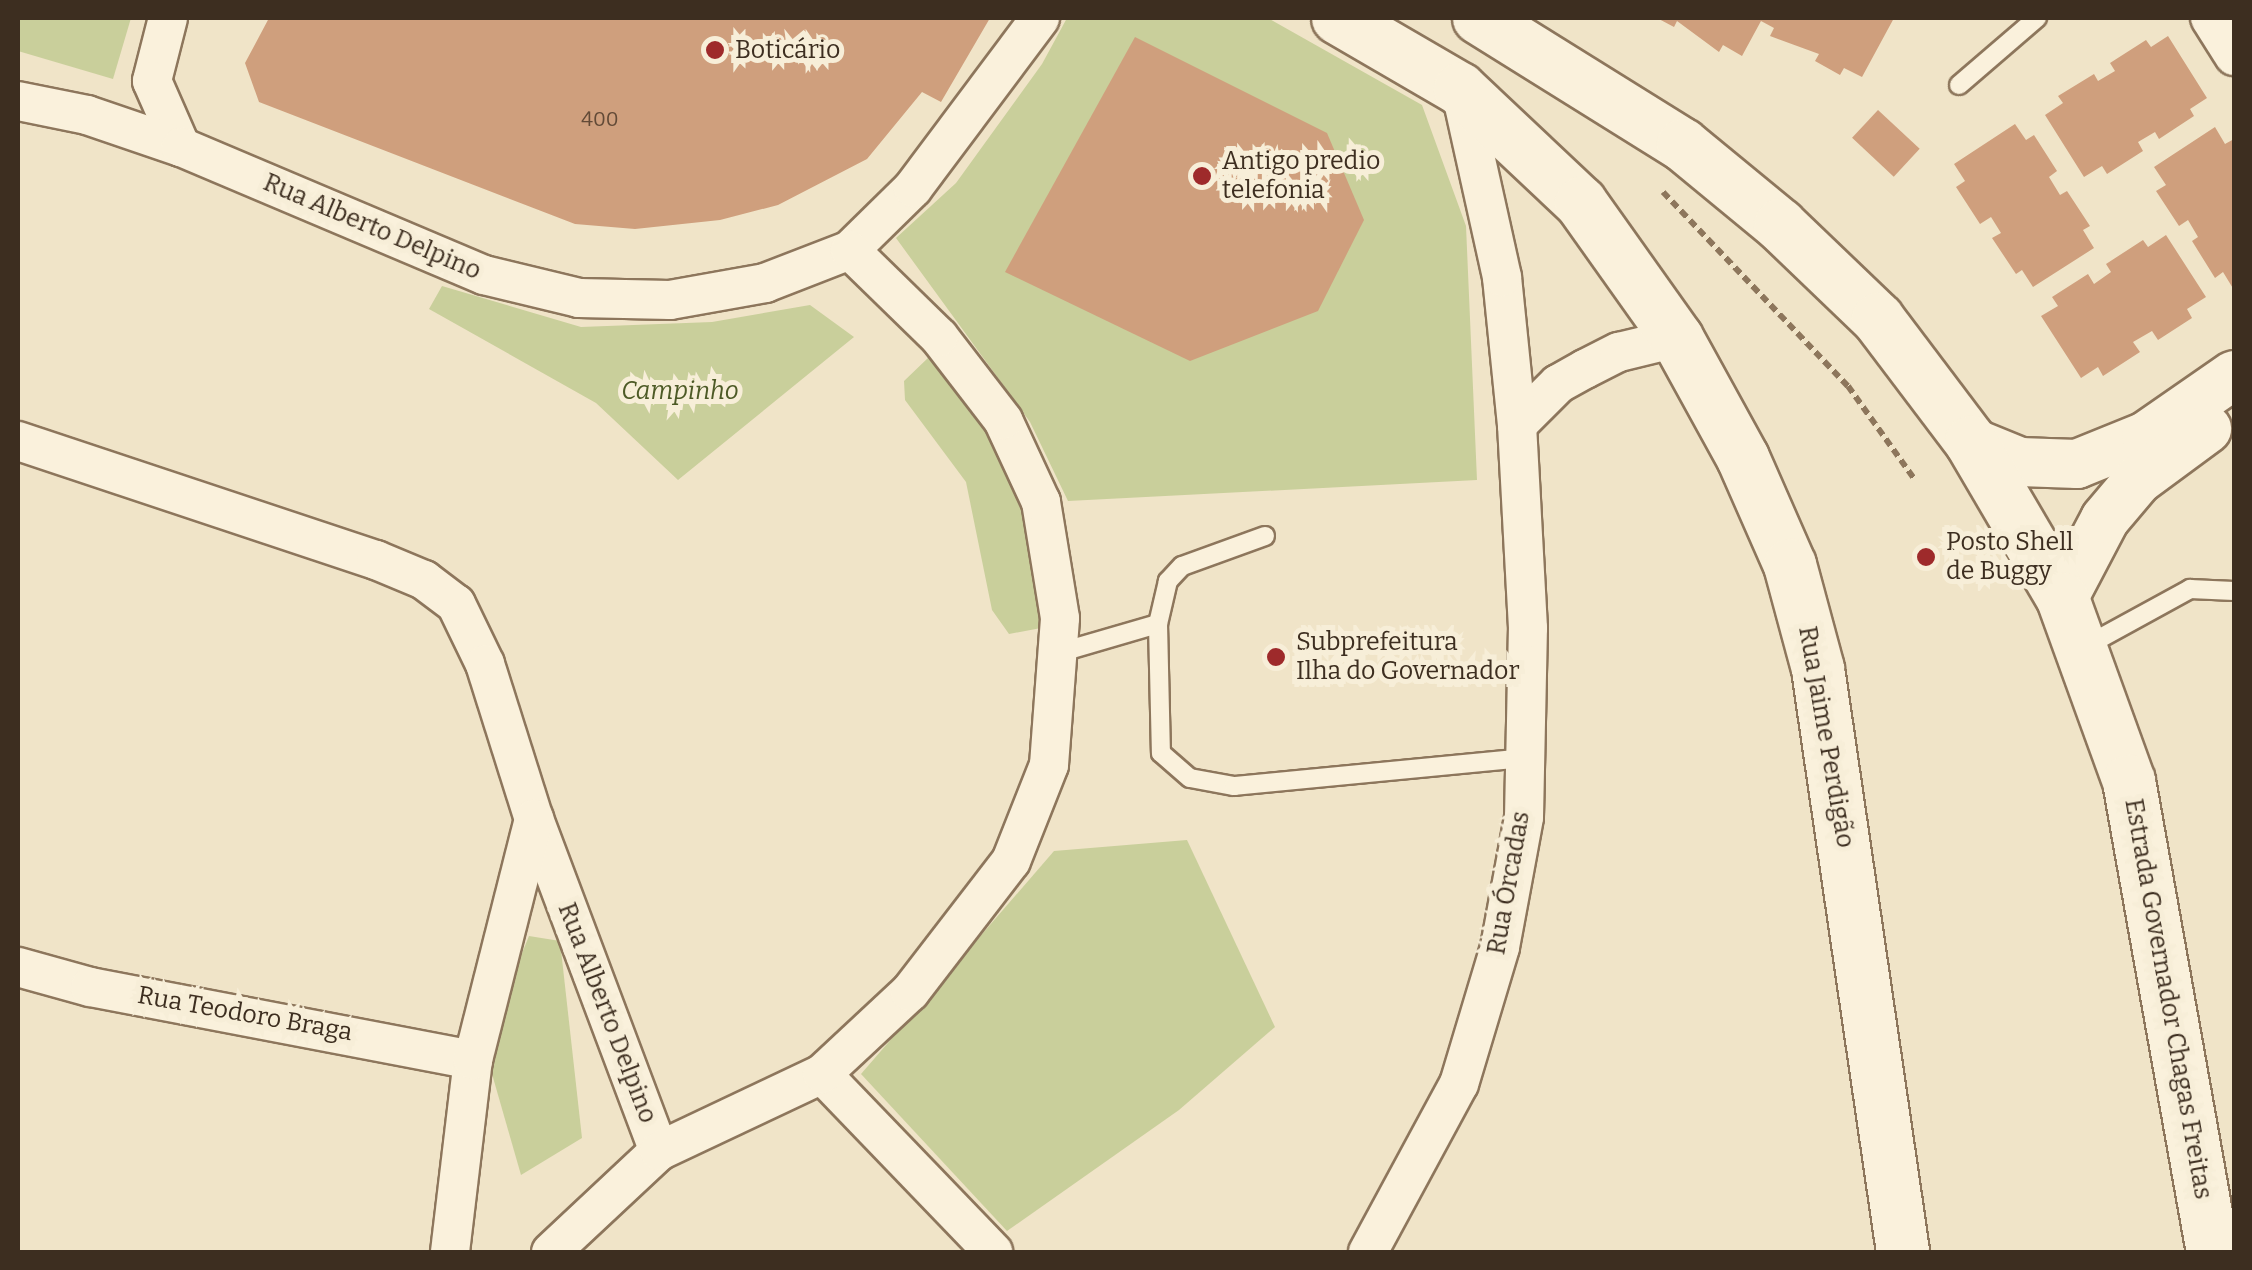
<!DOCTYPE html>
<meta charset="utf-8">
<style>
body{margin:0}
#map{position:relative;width:2252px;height:1270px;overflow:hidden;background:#f0e4c8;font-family:Bitter,serif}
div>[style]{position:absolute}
.green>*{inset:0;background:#c9cf9b}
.building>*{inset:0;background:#cf9f7d;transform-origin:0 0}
.path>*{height:6px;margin-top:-3px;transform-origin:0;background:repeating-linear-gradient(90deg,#8d765c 0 8px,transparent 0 13px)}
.roads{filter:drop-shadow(2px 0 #8d765c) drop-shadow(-2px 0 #8d765c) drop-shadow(0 2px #8d765c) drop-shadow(0 -2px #8d765c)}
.service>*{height:18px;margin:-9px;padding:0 9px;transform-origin:9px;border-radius:9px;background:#faf1dc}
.minor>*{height:38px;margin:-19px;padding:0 19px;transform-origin:19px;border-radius:19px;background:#faf1dc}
.tertiary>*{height:48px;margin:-24px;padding:0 24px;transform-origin:24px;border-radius:24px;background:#faf1dc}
.secondary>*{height:52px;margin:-26px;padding:0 26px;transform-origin:26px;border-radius:26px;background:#faf1dc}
.dots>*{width:28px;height:28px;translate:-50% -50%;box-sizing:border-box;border:5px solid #f7eed8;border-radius:50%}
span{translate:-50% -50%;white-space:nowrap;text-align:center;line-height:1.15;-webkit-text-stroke:10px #f7eed8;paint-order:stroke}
.number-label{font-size:20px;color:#624a37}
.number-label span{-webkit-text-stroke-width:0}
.poi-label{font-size:25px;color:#3d2e20}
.left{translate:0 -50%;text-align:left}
.street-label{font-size:25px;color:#3d2e20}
.park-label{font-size:25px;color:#4d5a26;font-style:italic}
.frame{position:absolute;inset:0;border:20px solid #3d2e20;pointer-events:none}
</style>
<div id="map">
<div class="green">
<i style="clip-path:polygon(18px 18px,131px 18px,113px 79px,18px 51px)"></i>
<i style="clip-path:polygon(1067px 18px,1268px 18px,1422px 105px,1466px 226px,1477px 480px,1068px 501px,1030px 422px,896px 238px,956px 183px,1042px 64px)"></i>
<i style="clip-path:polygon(442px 286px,581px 327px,712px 322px,810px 305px,854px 337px,678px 480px,596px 403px,429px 309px)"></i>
<i style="clip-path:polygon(929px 357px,951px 371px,994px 442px,1025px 514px,1044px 606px,1041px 628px,1009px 634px,992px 610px,966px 482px,905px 400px,904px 381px)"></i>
<i style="clip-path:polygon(1187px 840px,1275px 1027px,1179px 1110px,1007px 1231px,861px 1074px,1054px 851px)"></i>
<i style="clip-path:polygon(529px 936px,560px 941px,582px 1138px,521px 1175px,484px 1046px)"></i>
</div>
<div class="building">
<i style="clip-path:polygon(269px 18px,990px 18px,941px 102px,922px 92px,867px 159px,778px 205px,720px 220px,635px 229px,575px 224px,259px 102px,245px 63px)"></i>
<i style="clip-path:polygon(1657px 18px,1894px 18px,1862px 77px,1844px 68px,1840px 75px,1815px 61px,1819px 54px,1770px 36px,1774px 28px,1761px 21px,1742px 56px,1723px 45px,1719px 52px,1677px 21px,1674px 27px)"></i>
<i style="clip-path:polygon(2168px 36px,2207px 98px,2190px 109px,2194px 116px,2159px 139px,2155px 132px,2138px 142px,2143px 151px,2107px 174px,2102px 166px,2084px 177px,2045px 115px,2063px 103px,2058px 96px,2094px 74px,2098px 81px,2115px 71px,2110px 63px,2146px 40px,2151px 47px)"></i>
<i style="clip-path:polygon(1135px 37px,1327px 133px,1364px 220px,1318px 311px,1190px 361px,1005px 272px)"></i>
<i style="left:1878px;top:110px;width:57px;height:38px;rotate:43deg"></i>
<i style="clip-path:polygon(2015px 124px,2026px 140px,2034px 135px,2057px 171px,2049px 177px,2060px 195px,2067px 191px,2090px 226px,2083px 230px,2094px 248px,2033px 287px,2022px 270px,2016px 274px,1992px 238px,2001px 233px,1991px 217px,1980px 224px,1956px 187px,1965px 181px,1954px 164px)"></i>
<i style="clip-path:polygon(2215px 127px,2225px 144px,2234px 139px,2234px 290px,2223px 272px,2215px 278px,2192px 241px,2198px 237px,2188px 220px,2179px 226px,2156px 191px,2166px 185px,2154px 167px)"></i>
<i style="clip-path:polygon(2166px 235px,2206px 297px,2187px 309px,2192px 318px,2158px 340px,2152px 331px,2133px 342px,2140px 352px,2103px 376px,2098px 367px,2081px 378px,2041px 316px,2058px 306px,2052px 297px,2088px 274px,2094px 284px,2111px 272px,2106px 264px,2143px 240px,2148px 247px)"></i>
</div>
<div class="path">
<i style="left:1663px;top:192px;width:268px;rotate:46.4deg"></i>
<i style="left:1848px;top:386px;width:115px;rotate:54.5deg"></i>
</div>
<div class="roads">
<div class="service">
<i style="left:1959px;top:85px;width:103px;rotate:-40.7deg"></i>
<i style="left:1265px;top:536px;width:88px;rotate:160.1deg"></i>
<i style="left:1182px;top:566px;width:21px;rotate:133deg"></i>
<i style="left:1168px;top:581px;width:44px;rotate:103.1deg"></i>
<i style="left:1158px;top:624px;width:129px;rotate:88.7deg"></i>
<i style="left:1161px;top:753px;width:38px;rotate:41deg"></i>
<i style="left:1190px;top:778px;width:45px;rotate:10.3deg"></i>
<i style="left:1234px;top:786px;width:292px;rotate:-5.5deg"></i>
<i style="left:2086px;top:646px;width:119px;rotate:-28.7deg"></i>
<i style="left:2190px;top:589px;width:44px;rotate:2.6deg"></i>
<i style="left:1058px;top:653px;width:104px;rotate:-16.2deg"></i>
</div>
<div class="minor">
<i style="left:168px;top:18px;width:65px;rotate:104.3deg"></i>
<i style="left:152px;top:81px;width:72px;rotate:66.3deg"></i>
<i style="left:2210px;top:18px;width:45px;rotate:57.7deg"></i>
<i style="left:18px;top:101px;width:70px;rotate:11.5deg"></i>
<i style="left:87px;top:115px;width:99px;rotate:18.8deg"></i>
<i style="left:181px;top:147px;width:329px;rotate:22.9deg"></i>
<i style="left:484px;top:275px;width:98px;rotate:13.6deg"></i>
<i style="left:579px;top:298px;width:91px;rotate:1.3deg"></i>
<i style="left:670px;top:300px;width:97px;rotate:-10.1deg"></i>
<i style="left:765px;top:283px;width:91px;rotate:-21.2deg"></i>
<i style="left:850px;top:250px;width:88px;rotate:-44.5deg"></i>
<i style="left:913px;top:188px;width:212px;rotate:-53.2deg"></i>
<i style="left:1517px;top:425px;width:58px;rotate:-45deg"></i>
<i style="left:1558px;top:384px;width:31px;rotate:-29deg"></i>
<i style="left:1585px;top:369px;width:38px;rotate:-27deg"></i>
<i style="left:1619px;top:352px;width:60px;rotate:-13.6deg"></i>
<i style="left:18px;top:441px;width:377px;rotate:18.4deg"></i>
<i style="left:376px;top:560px;width:52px;rotate:22.6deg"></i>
<i style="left:424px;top:580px;width:40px;rotate:37deg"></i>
<i style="left:456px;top:604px;width:67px;rotate:64.2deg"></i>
<i style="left:485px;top:664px;width:163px;rotate:72.5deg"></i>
<i style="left:534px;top:819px;width:355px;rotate:69.4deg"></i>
<i style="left:18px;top:967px;width:75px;rotate:15.5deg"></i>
<i style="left:90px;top:987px;width:390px;rotate:10.8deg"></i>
<i style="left:822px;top:1074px;width:247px;rotate:46.1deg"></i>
<i style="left:450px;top:1252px;width:193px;rotate:-83.2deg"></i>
<i style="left:473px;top:1060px;width:249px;rotate:-75.8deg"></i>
<i style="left:551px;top:1252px;width:148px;rotate:-43.1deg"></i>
<i style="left:659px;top:1151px;width:180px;rotate:-25.3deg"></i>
<i style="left:822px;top:1074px;width:120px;rotate:-43deg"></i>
<i style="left:910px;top:992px;width:165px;rotate:-52.4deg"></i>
<i style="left:1011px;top:861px;width:103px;rotate:-68.4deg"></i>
<i style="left:1049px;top:765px;width:147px;rotate:-85.7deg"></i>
<i style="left:1060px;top:618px;width:118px;rotate:-99.3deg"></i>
<i style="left:1041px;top:502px;width:90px;rotate:-114.9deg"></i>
<i style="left:1003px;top:420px;width:105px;rotate:-127.6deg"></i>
<i style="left:939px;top:337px;width:124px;rotate:-135.7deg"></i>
<i style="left:1368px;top:1252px;width:191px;rotate:-61.6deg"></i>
<i style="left:1459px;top:1084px;width:143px;rotate:-73.3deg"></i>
<i style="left:1500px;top:947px;width:132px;rotate:-79.5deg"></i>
<i style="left:1524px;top:817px;width:189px;rotate:-88.8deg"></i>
<i style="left:1528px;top:628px;width:203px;rotate:-93.1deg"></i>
<i style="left:1517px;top:425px;width:149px;rotate:-95.8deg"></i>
<i style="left:1502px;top:277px;width:189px;rotate:-102.5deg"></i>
</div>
<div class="tertiary">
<i style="left:1971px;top:442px;width:53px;rotate:22.2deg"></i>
<i style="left:2020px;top:462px;width:57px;rotate:2deg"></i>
<i style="left:2077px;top:464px;width:74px;rotate:-22.1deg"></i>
<i style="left:2146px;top:436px;width:107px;rotate:-34.7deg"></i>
<i style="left:2063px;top:599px;width:90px;rotate:-62.3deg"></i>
<i style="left:2105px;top:519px;width:51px;rotate:-49.8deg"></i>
<i style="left:2138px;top:480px;width:86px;rotate:-36.5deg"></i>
</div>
<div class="secondary">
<i style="left:1338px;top:18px;width:141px;rotate:30.2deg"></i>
<i style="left:1460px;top:89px;width:166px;rotate:43.3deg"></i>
<i style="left:1581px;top:203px;width:166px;rotate:54.6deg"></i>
<i style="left:1677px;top:338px;width:137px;rotate:61.2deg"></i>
<i style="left:1743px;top:458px;width:117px;rotate:66.3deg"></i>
<i style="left:1790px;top:565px;width:108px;rotate:74.9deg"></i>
<i style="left:1818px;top:669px;width:589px;rotate:81.7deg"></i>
<i style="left:1479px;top:18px;width:240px;rotate:31.9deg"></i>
<i style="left:1683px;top:145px;width:126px;rotate:39.5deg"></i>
<i style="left:1780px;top:225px;width:136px;rotate:43.8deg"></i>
<i style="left:1878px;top:319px;width:154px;rotate:52.9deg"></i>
<i style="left:1971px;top:442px;width:182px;rotate:59.6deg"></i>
<i style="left:2063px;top:599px;width:194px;rotate:70.1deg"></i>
<i style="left:2129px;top:781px;width:478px;rotate:79.9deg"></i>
</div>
</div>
<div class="dots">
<i style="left:715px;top:50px;background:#9e2a2b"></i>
<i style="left:1202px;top:176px;background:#9e2a2b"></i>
<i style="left:1926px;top:557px;background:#9e2a2b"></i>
<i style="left:1276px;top:657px;background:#9e2a2b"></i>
</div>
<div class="number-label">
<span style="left:600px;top:119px">400</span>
</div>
<div class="poi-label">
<span class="left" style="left:735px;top:50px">Boticário</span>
<span class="left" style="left:1222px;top:176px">Antigo predio<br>telefonia</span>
<span class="left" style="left:1946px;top:557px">Posto Shell<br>de Buggy</span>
<span class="left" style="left:1296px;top:657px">Subprefeitura<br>Ilha do Governador</span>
</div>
<div class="street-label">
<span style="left:372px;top:227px;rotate:23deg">Rua Alberto Delpino</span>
<span style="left:1826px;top:737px;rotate:80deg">Rua Jaime Perdigão</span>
<span style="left:1509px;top:883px;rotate:-80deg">Rua Órcadas</span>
<span style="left:2168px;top:999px;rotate:80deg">Estrada Governador Chagas Freitas</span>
<span style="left:607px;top:1013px;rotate:69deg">Rua Alberto Delpino</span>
<span style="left:245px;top:1014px;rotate:10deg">Rua Teodoro Braga</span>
</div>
<div class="park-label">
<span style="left:680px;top:391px">Campinho</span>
</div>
<div class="frame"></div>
</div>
